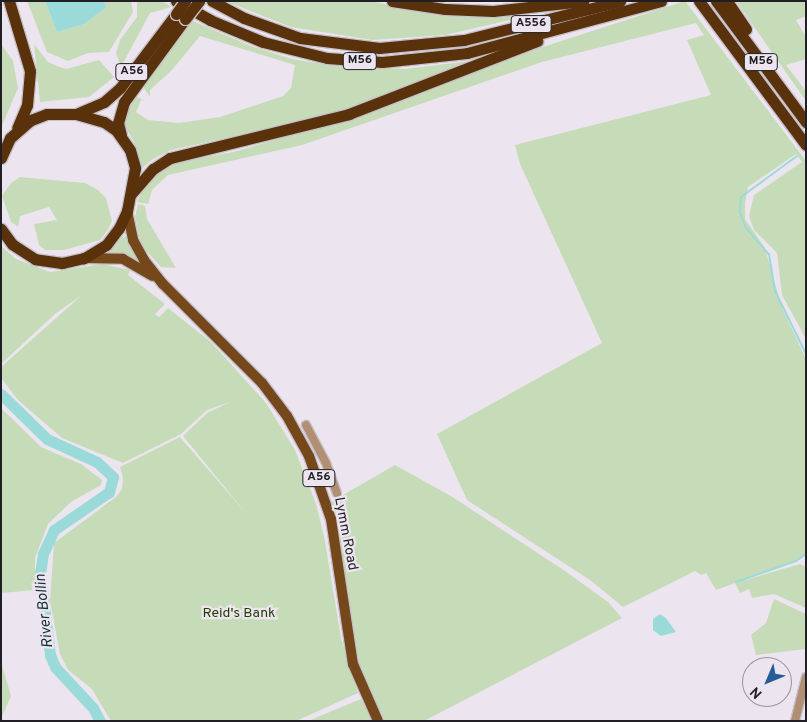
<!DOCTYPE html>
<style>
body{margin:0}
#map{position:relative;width:807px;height:722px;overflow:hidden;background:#ece5f0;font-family:Overpass,sans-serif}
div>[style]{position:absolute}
.green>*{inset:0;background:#c6dcb9}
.water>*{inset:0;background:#9adad9}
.stream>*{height:2px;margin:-1px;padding:0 1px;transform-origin:1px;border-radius:1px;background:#9adad9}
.river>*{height:11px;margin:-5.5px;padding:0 5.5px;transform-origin:5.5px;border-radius:5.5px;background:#9adad9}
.roads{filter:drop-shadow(1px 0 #c7c1cb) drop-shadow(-1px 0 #c7c1cb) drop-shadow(0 1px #c7c1cb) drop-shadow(0 -1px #c7c1cb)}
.minor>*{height:8px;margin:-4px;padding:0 4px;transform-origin:4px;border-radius:4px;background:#b08f73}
.major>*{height:10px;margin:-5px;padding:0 5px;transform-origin:5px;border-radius:5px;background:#75481c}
.highway>*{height:11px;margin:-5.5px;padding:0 5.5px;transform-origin:5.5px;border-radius:5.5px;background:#59320b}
.bridges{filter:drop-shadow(1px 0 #c7c1cb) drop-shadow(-1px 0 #c7c1cb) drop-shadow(0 1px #c7c1cb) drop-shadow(0 -1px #c7c1cb)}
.highway-bridge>*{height:11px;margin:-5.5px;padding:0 5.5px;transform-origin:5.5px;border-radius:5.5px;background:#59320b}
span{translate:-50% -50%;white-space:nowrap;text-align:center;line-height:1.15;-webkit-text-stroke:4.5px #ece5f0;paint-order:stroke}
.shield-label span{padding:1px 4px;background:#ece5f0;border:1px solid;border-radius:4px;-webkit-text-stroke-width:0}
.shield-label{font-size:12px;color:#211f23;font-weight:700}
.street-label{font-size:14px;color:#211f23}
.park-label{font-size:14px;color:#214000}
.water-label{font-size:15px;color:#123333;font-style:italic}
.frame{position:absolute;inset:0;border:2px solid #211f23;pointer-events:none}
.north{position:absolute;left:742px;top:657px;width:50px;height:50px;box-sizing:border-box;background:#ece5f0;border:1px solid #9b969e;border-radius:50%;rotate:225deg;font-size:14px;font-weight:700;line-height:20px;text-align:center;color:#211f23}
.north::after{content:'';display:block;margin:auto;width:18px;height:22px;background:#265d95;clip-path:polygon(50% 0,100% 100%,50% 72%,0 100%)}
</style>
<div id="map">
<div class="green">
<i style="clip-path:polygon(27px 1px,45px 1px,57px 32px,84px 24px,107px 7px,103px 1px,131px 1px,133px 12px,109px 52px,88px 53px,68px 61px,47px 52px)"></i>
<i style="clip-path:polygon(137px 1px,162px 1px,171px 7px,150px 13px,121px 67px,116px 53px,120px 40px,137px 17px)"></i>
<i style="clip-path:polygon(225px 1px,369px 1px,431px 13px,532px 15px,445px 35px,372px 40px,291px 27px)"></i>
<i style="clip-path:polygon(685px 1px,806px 161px,806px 339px,782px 295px,777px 253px,754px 230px,749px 216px,754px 195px,802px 162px,796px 154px,748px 187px,745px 204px,745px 219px,765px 248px,782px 308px,806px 359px,806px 553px,796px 561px,716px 590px,706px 573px,701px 575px,695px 571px,623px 607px,590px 580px,467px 500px,437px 434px,602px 343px,520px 164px,515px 145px,711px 95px,687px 40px,704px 35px,696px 23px,542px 62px,302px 145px,168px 175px,152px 190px,148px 204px,137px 202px,147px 181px,168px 164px,233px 152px,334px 123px,506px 59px)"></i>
<i style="clip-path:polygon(736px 1px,806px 1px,806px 16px,796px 20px,806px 37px,806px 59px,786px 65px,806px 91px,806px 101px)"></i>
<i style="clip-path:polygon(193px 21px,251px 46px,292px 59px,336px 66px,405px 69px,470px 61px,366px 104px,318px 118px,171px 150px,153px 159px,140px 170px,133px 140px,123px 123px,135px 96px,145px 101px,141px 100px,136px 112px,148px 120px,179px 123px,220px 117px,283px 96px,291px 88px,295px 65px,200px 36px,172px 70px,150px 90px,150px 97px,142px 85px)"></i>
<i style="clip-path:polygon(1px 44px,13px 61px,18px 88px,1px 128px)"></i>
<i style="clip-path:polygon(34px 44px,48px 62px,57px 66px,66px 69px,99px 60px,114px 77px,89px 97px,40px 102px)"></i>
<i style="clip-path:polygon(20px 177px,85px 183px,98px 190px,106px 198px,112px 221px,107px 231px,100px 240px,64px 250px,45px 250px,39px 245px,34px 224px,57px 220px,49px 207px,20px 216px,18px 227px,11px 222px,2px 196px,11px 183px)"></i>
<i style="clip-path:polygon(138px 204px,145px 206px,147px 219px,176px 268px,161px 267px,141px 245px,135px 217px)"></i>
<i style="clip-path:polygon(126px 236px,131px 248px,139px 263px,108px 253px,122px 237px)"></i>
<i style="clip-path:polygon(1px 246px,16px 259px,50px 272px,102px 264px,130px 270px,128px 275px,165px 304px,155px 314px,159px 317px,168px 308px,211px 342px,266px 403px,295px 450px,316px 504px,324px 536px,341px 638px,358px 693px,296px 721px,111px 721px,92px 689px,68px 670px,60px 654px,50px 601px,54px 543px,116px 497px,122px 489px,123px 478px,120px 467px,180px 437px,245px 512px,183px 436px,207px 413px,230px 402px,207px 410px,181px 434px,123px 463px,62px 438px,18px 400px,1px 378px,1px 367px,82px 295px,55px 314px,1px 364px)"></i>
<i style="clip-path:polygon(1px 408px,41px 447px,81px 464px,102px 480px,101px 485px,71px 502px,48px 524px,35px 558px,35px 590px,1px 593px)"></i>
<i style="clip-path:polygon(395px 465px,451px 496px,565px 571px,608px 602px,622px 618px,424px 721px,385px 721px,358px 662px,331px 502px)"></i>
<i style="clip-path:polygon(800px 564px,806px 567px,806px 608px,774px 594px,752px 598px,749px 589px,740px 593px,735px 583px)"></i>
<i style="clip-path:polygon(774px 599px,806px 614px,806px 649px,756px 655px,751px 635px,766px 623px)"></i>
<i style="clip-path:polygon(1px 662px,11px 696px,1px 719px)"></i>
<i style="clip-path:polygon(361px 699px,373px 721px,308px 721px)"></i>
</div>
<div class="water">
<i style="clip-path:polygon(45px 1px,103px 1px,107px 7px,84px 24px,57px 32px)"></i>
<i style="clip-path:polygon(660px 614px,666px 618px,676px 632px,661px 636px,653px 630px,653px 619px)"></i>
</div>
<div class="stream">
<i style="left:797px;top:156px;width:69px;rotate:143.8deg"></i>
<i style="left:741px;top:197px;width:16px;rotate:94deg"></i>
<i style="left:740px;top:213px;width:16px;rotate:68deg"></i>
<i style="left:746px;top:228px;width:35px;rotate:49deg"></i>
<i style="left:769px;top:254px;width:37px;rotate:81deg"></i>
<i style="left:775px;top:291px;width:70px;rotate:63.8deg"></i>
<i style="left:736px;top:582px;width:64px;rotate:-19.3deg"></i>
<i style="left:796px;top:561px;width:12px;rotate:-35deg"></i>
</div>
<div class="river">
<i style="left:1px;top:394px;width:64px;rotate:44.4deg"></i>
<i style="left:47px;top:439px;width:55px;rotate:24.7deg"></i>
<i style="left:97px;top:462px;width:22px;rotate:43deg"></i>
<i style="left:113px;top:477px;width:16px;rotate:105deg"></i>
<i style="left:109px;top:492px;width:67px;rotate:145.4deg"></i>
<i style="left:54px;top:530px;width:26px;rotate:115deg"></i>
<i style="left:43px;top:554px;width:19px;rotate:99deg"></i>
<i style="left:40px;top:573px;width:83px;rotate:83deg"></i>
<i style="left:50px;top:655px;width:13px;rotate:67deg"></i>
<i style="left:55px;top:667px;width:56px;rotate:47.2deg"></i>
<i style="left:93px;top:708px;width:15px;rotate:62deg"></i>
</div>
<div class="roads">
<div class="minor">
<i style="left:306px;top:425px;width:43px;rotate:62.2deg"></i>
<i style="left:326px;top:463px;width:32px;rotate:70deg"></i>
<i style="left:795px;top:721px;width:45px;rotate:-76deg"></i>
</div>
<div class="major">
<i style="left:127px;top:211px;width:30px;rotate:78deg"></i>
<i style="left:133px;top:240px;width:23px;rotate:61deg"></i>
<i style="left:144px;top:260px;width:31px;rotate:52deg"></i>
<i style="left:163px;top:284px;width:140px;rotate:45deg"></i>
<i style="left:262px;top:383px;width:41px;rotate:52.9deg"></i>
<i style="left:287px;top:416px;width:46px;rotate:61.2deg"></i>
<i style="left:309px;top:456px;width:67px;rotate:70.8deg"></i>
<i style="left:331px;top:519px;width:147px;rotate:81.4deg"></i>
<i style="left:353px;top:664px;width:62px;rotate:66.3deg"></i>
<i style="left:84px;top:258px;width:39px;rotate:1deg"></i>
<i style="left:123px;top:259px;width:34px;rotate:30deg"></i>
</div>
<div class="highway">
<i style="left:9px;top:1px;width:73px;rotate:73.3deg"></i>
<i style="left:30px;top:71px;width:34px;rotate:95deg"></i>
<i style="left:27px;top:105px;width:25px;rotate:113deg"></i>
<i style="left:176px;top:1px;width:39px;rotate:29deg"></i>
<i style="left:210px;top:20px;width:57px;rotate:22.5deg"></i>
<i style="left:263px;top:42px;width:66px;rotate:14deg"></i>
<i style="left:327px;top:58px;width:55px;rotate:4.2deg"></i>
<i style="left:382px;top:62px;width:85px;rotate:-6deg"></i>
<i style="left:467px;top:53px;width:201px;rotate:-15deg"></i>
<i style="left:212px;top:1px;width:36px;rotate:28deg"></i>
<i style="left:244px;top:18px;width:59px;rotate:19.7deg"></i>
<i style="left:300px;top:38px;width:80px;rotate:7.2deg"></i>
<i style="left:379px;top:48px;width:85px;rotate:-5.4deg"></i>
<i style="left:464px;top:40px;width:161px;rotate:-14deg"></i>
<i style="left:392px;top:1px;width:54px;rotate:8.6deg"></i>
<i style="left:445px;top:9px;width:48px;rotate:2.4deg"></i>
<i style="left:493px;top:11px;width:91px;rotate:-6.3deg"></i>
<i style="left:699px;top:1px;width:179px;rotate:53.4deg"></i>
<i style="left:716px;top:1px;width:151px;rotate:53.4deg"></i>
<i style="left:727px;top:1px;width:34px;rotate:56deg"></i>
<i style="left:76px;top:114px;width:30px;rotate:-23deg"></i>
<i style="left:104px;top:102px;width:21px;rotate:-41deg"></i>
<i style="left:120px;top:88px;width:93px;rotate:-52.9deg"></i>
<i style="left:121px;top:135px;width:12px;rotate:-104deg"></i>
<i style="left:118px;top:123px;width:22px;rotate:-74deg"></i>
<i style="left:124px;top:102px;width:103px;rotate:-53.7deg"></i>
<i style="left:1px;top:158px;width:22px;rotate:-66deg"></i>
<i style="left:10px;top:138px;width:28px;rotate:-41deg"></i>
<i style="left:31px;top:120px;width:17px;rotate:-21deg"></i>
<i style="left:47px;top:114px;width:29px"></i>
<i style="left:76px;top:114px;width:29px;rotate:16deg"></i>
<i style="left:104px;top:122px;width:14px;rotate:34deg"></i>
<i style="left:116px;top:130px;width:24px;rotate:55deg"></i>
<i style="left:130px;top:150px;width:19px;rotate:74deg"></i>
<i style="left:135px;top:168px;width:44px;rotate:100.5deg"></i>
<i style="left:127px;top:211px;width:19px;rotate:115deg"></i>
<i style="left:119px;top:228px;width:21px;rotate:127deg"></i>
<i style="left:106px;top:245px;width:26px;rotate:149deg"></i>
<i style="left:84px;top:258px;width:23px;rotate:167deg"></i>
<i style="left:62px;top:263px;width:27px;rotate:-172deg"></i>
<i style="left:35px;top:259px;width:27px;rotate:-147deg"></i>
<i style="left:12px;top:244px;width:19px;rotate:-126deg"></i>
<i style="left:131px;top:194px;width:33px;rotate:-49deg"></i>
<i style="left:153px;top:169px;width:20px;rotate:-33deg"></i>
<i style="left:170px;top:158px;width:184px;rotate:-13.8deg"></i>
<i style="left:349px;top:114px;width:202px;rotate:-21.2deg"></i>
</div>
</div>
<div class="bridges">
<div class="highway-bridge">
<i style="left:176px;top:14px;width:16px;rotate:-55deg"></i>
<i style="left:185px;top:19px;width:23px;rotate:-52deg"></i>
</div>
</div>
<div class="shield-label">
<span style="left:531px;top:24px">A556</span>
<span style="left:360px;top:61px">M56</span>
<span style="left:761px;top:62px">M56</span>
<span style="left:132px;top:72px">A56</span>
<span style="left:319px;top:478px">A56</span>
</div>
<div class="street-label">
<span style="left:345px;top:534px;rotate:79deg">Lymm Road</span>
</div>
<div class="park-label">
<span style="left:239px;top:614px">Reid's Bank</span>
</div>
<div class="water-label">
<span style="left:45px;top:611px;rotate:-96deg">River Bollin</span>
</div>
<div class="frame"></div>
<div class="north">N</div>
</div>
